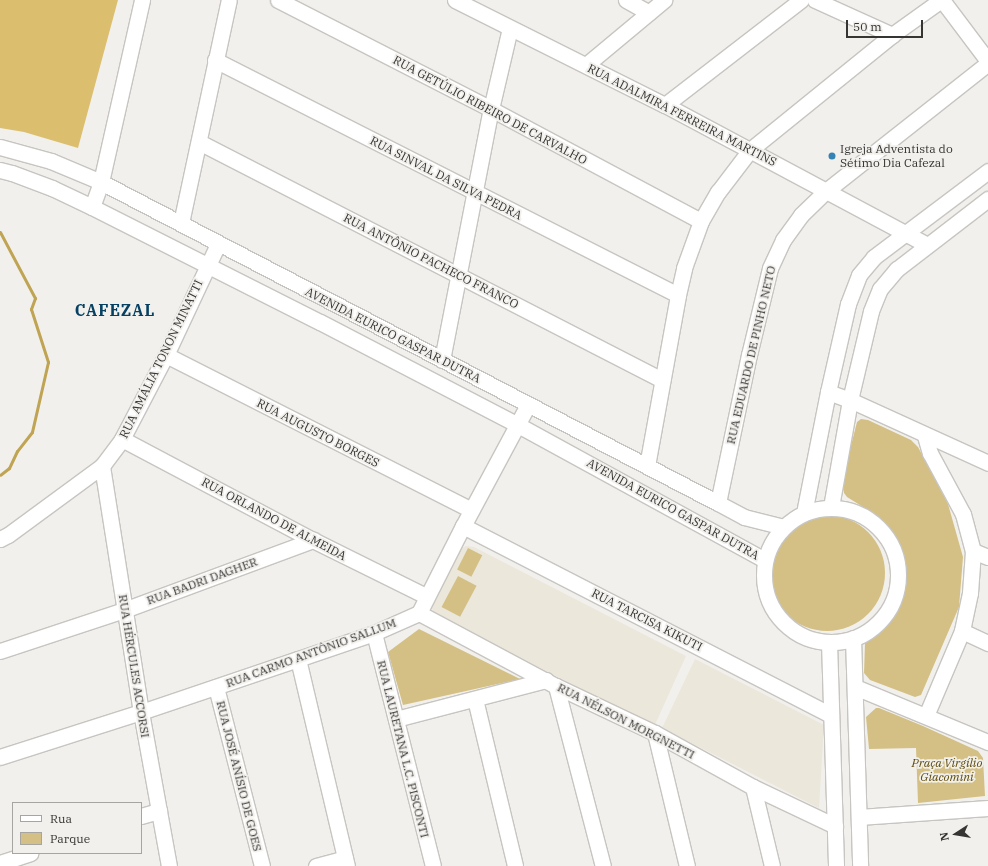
<!DOCTYPE html>
<meta charset="utf-8">
<style>
body{margin:0}
#map{position:relative;width:988px;height:866px;overflow:hidden;background:#f2f0ec;font-family:"IBM Plex Serif",serif}
div>[style]{position:absolute}
.built>*{inset:0;background:#ebe7db}
.green>*{inset:0;background:#d4c084;transform-origin:0 0}
.round{border-radius:50%}
.forest>*{inset:0;background:#dbbf6f}
.stream>*{height:3px;margin:-1.5px;padding:0 1.5px;transform-origin:1.5px;border-radius:1.5px;background:#bfa453}
.roads{filter:drop-shadow(1px 0 #c7c5c1) drop-shadow(-1px 0 #c7c5c1) drop-shadow(0 1px #c7c5c1) drop-shadow(0 -1px #c7c5c1)}
.minor>*{height:15px;margin:-7.5px;padding:0 7.5px;transform-origin:7.5px;border-radius:7.5px;background:#fff}
.minor>.ring{margin:-7.5px;padding:0;box-sizing:content-box;background:none;border:15px solid #fff;border-radius:50%}
.dots>*{width:11px;height:11px;translate:-50% -50%;box-sizing:border-box;border:2px solid #f2f0ec;border-radius:50%}
span{translate:-50% -50%;white-space:nowrap;text-align:center;line-height:1.15;-webkit-text-stroke:3.5px #f2f0ec;paint-order:stroke}
.street-label{font-size:12px;color:#363534}
.poi-label{font-size:12px;color:#363534}
.left{translate:0 -50%;text-align:left}
.park-label{font-size:12px;color:#5f4c0b;font-style:italic}
.district-label{font-size:16px;color:#064163;font-weight:700;letter-spacing:1px}
.legend{position:absolute;left:12px;top:802px;width:130px;height:52px;box-sizing:border-box;background:#f2f0ec;border:1px solid #a7a5a2;margin:0;padding:5px 7px;list-style:none;font-size:12px;color:#363534}
.legend li{display:flex;align-items:center;gap:8px;height:20px}
.legend b{width:20px;border:1px solid #a7a5a2}
.north{position:absolute;left:936px;top:814px;width:40px;height:40px;-webkit-text-stroke:3px #f2f0ec;paint-order:stroke;rotate:258deg;font-size:11px;font-weight:700;line-height:16px;text-align:center;color:#363534}
.north::after{content:'';display:block;margin:auto;width:14px;height:18px;background:#363534;clip-path:polygon(50% 0,100% 100%,50% 72%,0 100%)}
.scale{position:absolute;left:846px;top:20px;width:77px;height:18px;box-sizing:border-box;border:2px solid #363534;border-top:0;padding-left:5px;font-size:12px;line-height:14px;white-space:nowrap;color:#363534;-webkit-text-stroke:3px #f2f0ec;paint-order:stroke}
</style>
<div id="map">
<div class="built">
<i style="clip-path:polygon(466px 546px,474px 547px,686px 656px,654px 727px,434px 613px,431px 606px,462px 548px)"></i>
<i style="clip-path:polygon(695px 659px,824px 725px,819px 808px,662px 728px)"></i>
</div>
<div class="green">
<i style="clip-path:polygon(861px 419px,868px 420px,911px 440px,918px 447px,948px 504px,963px 557px,959px 607px,921px 695px,915px 697px,870px 680px,864px 673px,865px 643px,885px 624px,896px 607px,902px 589px,903px 568px,896px 537px,884px 522px,876px 515px,847px 497px,844px 493px,843px 488px,849px 453px,857px 422px)"></i>
<i class="round" style="left:769px;top:515px;width:116px;height:116px"></i>
<i style="left:468px;top:548px;width:16px;height:24px;rotate:27deg"></i>
<i style="left:458px;top:576px;width:21px;height:35px;rotate:28deg"></i>
<i style="clip-path:polygon(419px 629px,520px 679px,403px 705px,388px 652px)"></i>
<i style="clip-path:polygon(876px 708px,879px 708px,923px 726px,978px 751px,983px 758px,985px 796px,918px 803px,916px 748px,869px 749px,866px 717px)"></i>
</div>
<div class="forest">
<i style="clip-path:polygon(0 0,118px 0,78px 148px,24px 132px,0 128px)"></i>
</div>
<div class="stream">
<i style="left:0;top:232px;width:75px;rotate:62.1deg"></i>
<i style="left:35px;top:298px;width:12px;rotate:110deg"></i>
<i style="left:31px;top:309px;width:56px;rotate:72.2deg"></i>
<i style="left:48px;top:362px;width:72px;rotate:102.9deg"></i>
<i style="left:32px;top:432px;width:24px;rotate:128deg"></i>
<i style="left:17px;top:451px;width:19px;rotate:115deg"></i>
<i style="left:9px;top:468px;width:11px;rotate:142deg"></i>
</div>
<div class="roads">
<div class="minor">
<i style="left:278px;top:0;width:239px;rotate:27.1deg"></i>
<i style="left:491px;top:109px;width:238px;rotate:28.1deg"></i>
<i style="left:455px;top:0;width:235px;rotate:26.6deg"></i>
<i style="left:665px;top:105px;width:297px;rotate:28.1deg"></i>
<i style="left:626px;top:0;width:26px;rotate:29deg"></i>
<i style="left:815px;top:0;width:85px;rotate:24.4deg"></i>
<i style="left:942px;top:0;width:76px;rotate:53deg"></i>
<i style="left:215px;top:60px;width:519px;rotate:26.91deg"></i>
<i style="left:586px;top:65px;width:102px;rotate:-39.8deg"></i>
<i style="left:665px;top:105px;width:172px;rotate:-37.7deg"></i>
<i style="left:199px;top:142px;width:521px;rotate:27.2deg"></i>
<i style="left:0;top:147px;width:53px;rotate:15.4deg"></i>
<i style="left:51px;top:161px;width:54px;rotate:22.8deg"></i>
<i style="left:101px;top:182px;width:696px;rotate:27.49deg"></i>
<i style="left:718px;top:503px;width:30px;rotate:28deg"></i>
<i style="left:744px;top:517px;width:41px;rotate:14deg"></i>
<i style="left:0;top:170px;width:12px;rotate:14deg"></i>
<i style="left:12px;top:173px;width:43px;rotate:20.6deg"></i>
<i style="left:52px;top:188px;width:44px;rotate:25.4deg"></i>
<i style="left:92px;top:207px;width:255px;rotate:26.8deg"></i>
<i style="left:320px;top:322px;width:223px;rotate:27.5deg"></i>
<i style="left:518px;top:425px;width:281px;rotate:28.7deg"></i>
<i style="left:92px;top:207px;width:27px;rotate:-70deg"></i>
<i style="left:101px;top:182px;width:187px;rotate:-77.3deg"></i>
<i style="left:181px;top:223px;width:228px;rotate:-77.9deg"></i>
<i style="left:166px;top:355px;width:342px;rotate:26.9deg"></i>
<i style="left:442px;top:360px;width:256px;rotate:-79deg"></i>
<i style="left:491px;top:109px;width:83px;rotate:-76.8deg"></i>
<i style="left:828px;top:392px;width:23px;rotate:20deg"></i>
<i style="left:850px;top:400px;width:152px;rotate:24.5deg"></i>
<i style="left:925px;top:436px;width:18px;rotate:74deg"></i>
<i style="left:930px;top:453px;width:69px;rotate:61.6deg"></i>
<i style="left:963px;top:514px;width:38px;rotate:75deg"></i>
<i style="left:973px;top:551px;width:42px;rotate:94.1deg"></i>
<i style="left:970px;top:593px;width:39px;rotate:102deg"></i>
<i style="left:962px;top:631px;width:92px;rotate:113deg"></i>
<i style="left:122px;top:439px;width:216px;rotate:27.9deg"></i>
<i style="left:313px;top:540px;width:126px;rotate:26.4deg"></i>
<i style="left:102px;top:466px;width:249px;rotate:81deg"></i>
<i style="left:141px;top:712px;width:157px;rotate:79.7deg"></i>
<i style="left:647px;top:466px;width:174px;rotate:-79.7deg"></i>
<i style="left:678px;top:295px;width:28px;rotate:-77deg"></i>
<i style="left:684px;top:268px;width:50px;rotate:-70.1deg"></i>
<i style="left:701px;top:221px;width:34px;rotate:-60deg"></i>
<i style="left:718px;top:192px;width:53px;rotate:-52.7deg"></i>
<i style="left:750px;top:150px;width:183px;rotate:-39deg"></i>
<i style="left:892px;top:35px;width:60px;rotate:-35.5deg"></i>
<i style="left:718px;top:503px;width:151px;rotate:-78.2deg"></i>
<i style="left:749px;top:355px;width:89px;rotate:-76.4deg"></i>
<i style="left:770px;top:268px;width:31px;rotate:-65deg"></i>
<i style="left:783px;top:240px;width:31px;rotate:-54deg"></i>
<i style="left:801px;top:215px;width:35px;rotate:-44deg"></i>
<i style="left:826px;top:191px;width:206px;rotate:-38.3deg"></i>
<i style="left:831px;top:507px;width:109px;rotate:-79.9deg"></i>
<i style="left:850px;top:400px;width:91px;rotate:-76.7deg"></i>
<i style="left:871px;top:311px;width:24px;rotate:-68deg"></i>
<i style="left:880px;top:289px;width:26px;rotate:-50deg"></i>
<i style="left:897px;top:269px;width:115px;rotate:-37.6deg"></i>
<i class="ring" style="left:764px;top:508px;width:119px;height:119px"></i>
<i style="left:804px;top:513px;width:123px;rotate:-78.8deg"></i>
<i style="left:828px;top:392px;width:90px;rotate:-77.2deg"></i>
<i style="left:848px;top:304px;width:31px;rotate:-69deg"></i>
<i style="left:859px;top:275px;width:23px;rotate:-50deg"></i>
<i style="left:874px;top:257px;width:143px;rotate:-37deg"></i>
<i style="left:463px;top:526px;width:414px;rotate:27.2deg"></i>
<i style="left:0;top:539px;width:9px;rotate:-27deg"></i>
<i style="left:8px;top:535px;width:117px;rotate:-36.3deg"></i>
<i style="left:102px;top:466px;width:34px;rotate:-53deg"></i>
<i style="left:122px;top:439px;width:95px;rotate:-62.4deg"></i>
<i style="left:166px;top:355px;width:123px;rotate:-64.9deg"></i>
<i style="left:973px;top:551px;width:16px;rotate:22deg"></i>
<i style="left:419px;top:613px;width:155px;rotate:28.1deg"></i>
<i style="left:556px;top:686px;width:110px;rotate:25.4deg"></i>
<i style="left:655px;top:733px;width:112px;rotate:28.9deg"></i>
<i style="left:753px;top:787px;width:91px;rotate:25.4deg"></i>
<i style="left:962px;top:631px;width:29px;rotate:25deg"></i>
<i style="left:374px;top:633px;width:240px;rotate:75.8deg"></i>
<i style="left:853px;top:638px;width:228px;rotate:88.2deg"></i>
<i style="left:829px;top:642px;width:224px;rotate:88.2deg"></i>
<i style="left:0;top:651px;width:131px;rotate:-18.3deg"></i>
<i style="left:124px;top:610px;width:202px;rotate:-20.3deg"></i>
<i style="left:298px;top:659px;width:213px;rotate:76.7deg"></i>
<i style="left:556px;top:686px;width:186px;rotate:75.4deg"></i>
<i style="left:216px;top:687px;width:185px;rotate:75.6deg"></i>
<i style="left:855px;top:687px;width:144px;rotate:22.5deg"></i>
<i style="left:475px;top:699px;width:172px;rotate:76.5deg"></i>
<i style="left:396px;top:719px;width:155px;rotate:-14.6deg"></i>
<i style="left:655px;top:733px;width:137px;rotate:76.5deg"></i>
<i style="left:0;top:757px;width:148px;rotate:-17.7deg"></i>
<i style="left:141px;top:712px;width:166px;rotate:-18.7deg"></i>
<i style="left:298px;top:659px;width:80px;rotate:-18.9deg"></i>
<i style="left:374px;top:633px;width:49px;rotate:-24deg"></i>
<i style="left:419px;top:613px;width:97px;rotate:-63.2deg"></i>
<i style="left:463px;top:526px;width:137px;rotate:-61.8deg"></i>
<i style="left:753px;top:787px;width:81px;rotate:76.5deg"></i>
<i style="left:141px;top:816px;width:19px;rotate:-16deg"></i>
<i style="left:859px;top:817px;width:129px;rotate:-4deg"></i>
<i style="left:0;top:863px;width:32px;rotate:-18deg"></i>
<i style="left:316px;top:866px;width:30px;rotate:-15deg"></i>
</div>
</div>
<div class="dots">
<i style="left:832px;top:156px;background:#3582b4"></i>
</div>
<div class="street-label">
<span style="left:490px;top:110px;rotate:28deg">RUA GETÚLIO RIBEIRO DE CARVALHO</span>
<span style="left:682px;top:115px;rotate:27deg">RUA ADALMIRA FERREIRA MARTINS</span>
<span style="left:446px;top:178px;rotate:27deg">RUA SINVAL DA SILVA PEDRA</span>
<span style="left:431px;top:261px;rotate:27deg">RUA ANTÔNIO PACHECO FRANCO</span>
<span style="left:393px;top:335px;rotate:27deg">AVENIDA EURICO GASPAR DUTRA</span>
<span style="left:751px;top:355px;rotate:-77deg">RUA EDUARDO DE PINHO NETO</span>
<span style="left:161px;top:359px;rotate:-64deg">RUA AMÁLIA TONON MINATTI</span>
<span style="left:318px;top:433px;rotate:27deg">RUA AUGUSTO BORGES</span>
<span style="left:673px;top:509px;rotate:29deg">AVENIDA EURICO GASPAR DUTRA</span>
<span style="left:274px;top:519px;rotate:28deg">RUA ORLANDO DE ALMEIDA</span>
<span style="left:202px;top:581px;rotate:-20deg">RUA BADRI DAGHER</span>
<span style="left:647px;top:620px;rotate:27deg">RUA TARCISA KIKUTI</span>
<span style="left:311px;top:653px;rotate:-20deg">RUA CARMO ANTÔNIO SALLUM</span>
<span style="left:134px;top:666px;rotate:81deg">RUA HÉRCULES ACCORSI</span>
<span style="left:626px;top:721px;rotate:27deg">RUA NÉLSON MORGNETTI</span>
<span style="left:403px;top:749px;rotate:76deg">RUA LAURETANA L.C. PISCONTI</span>
<span style="left:239px;top:776px;rotate:76deg">RUA JOSÉ ANÍSIO DE GOES</span>
</div>
<div class="poi-label">
<span class="left" style="left:840px;top:156px">Igreja Adventista do<br>Sétimo Dia Cafezal</span>
</div>
<div class="park-label">
<span style="left:947px;top:770px">Praça Virgílio<br>Giacomini</span>
</div>
<div class="district-label">
<span style="left:115px;top:310px">CAFEZAL</span>
</div>
<ul class="legend">
<li><b style="height:5px;background:#fff"></b>Rua</li>
<li><b style="height:11px;background:#d4c084"></b>Parque</li>
</ul>
<div class="north">N</div>
<div class="scale">50 m</div>
</div>
